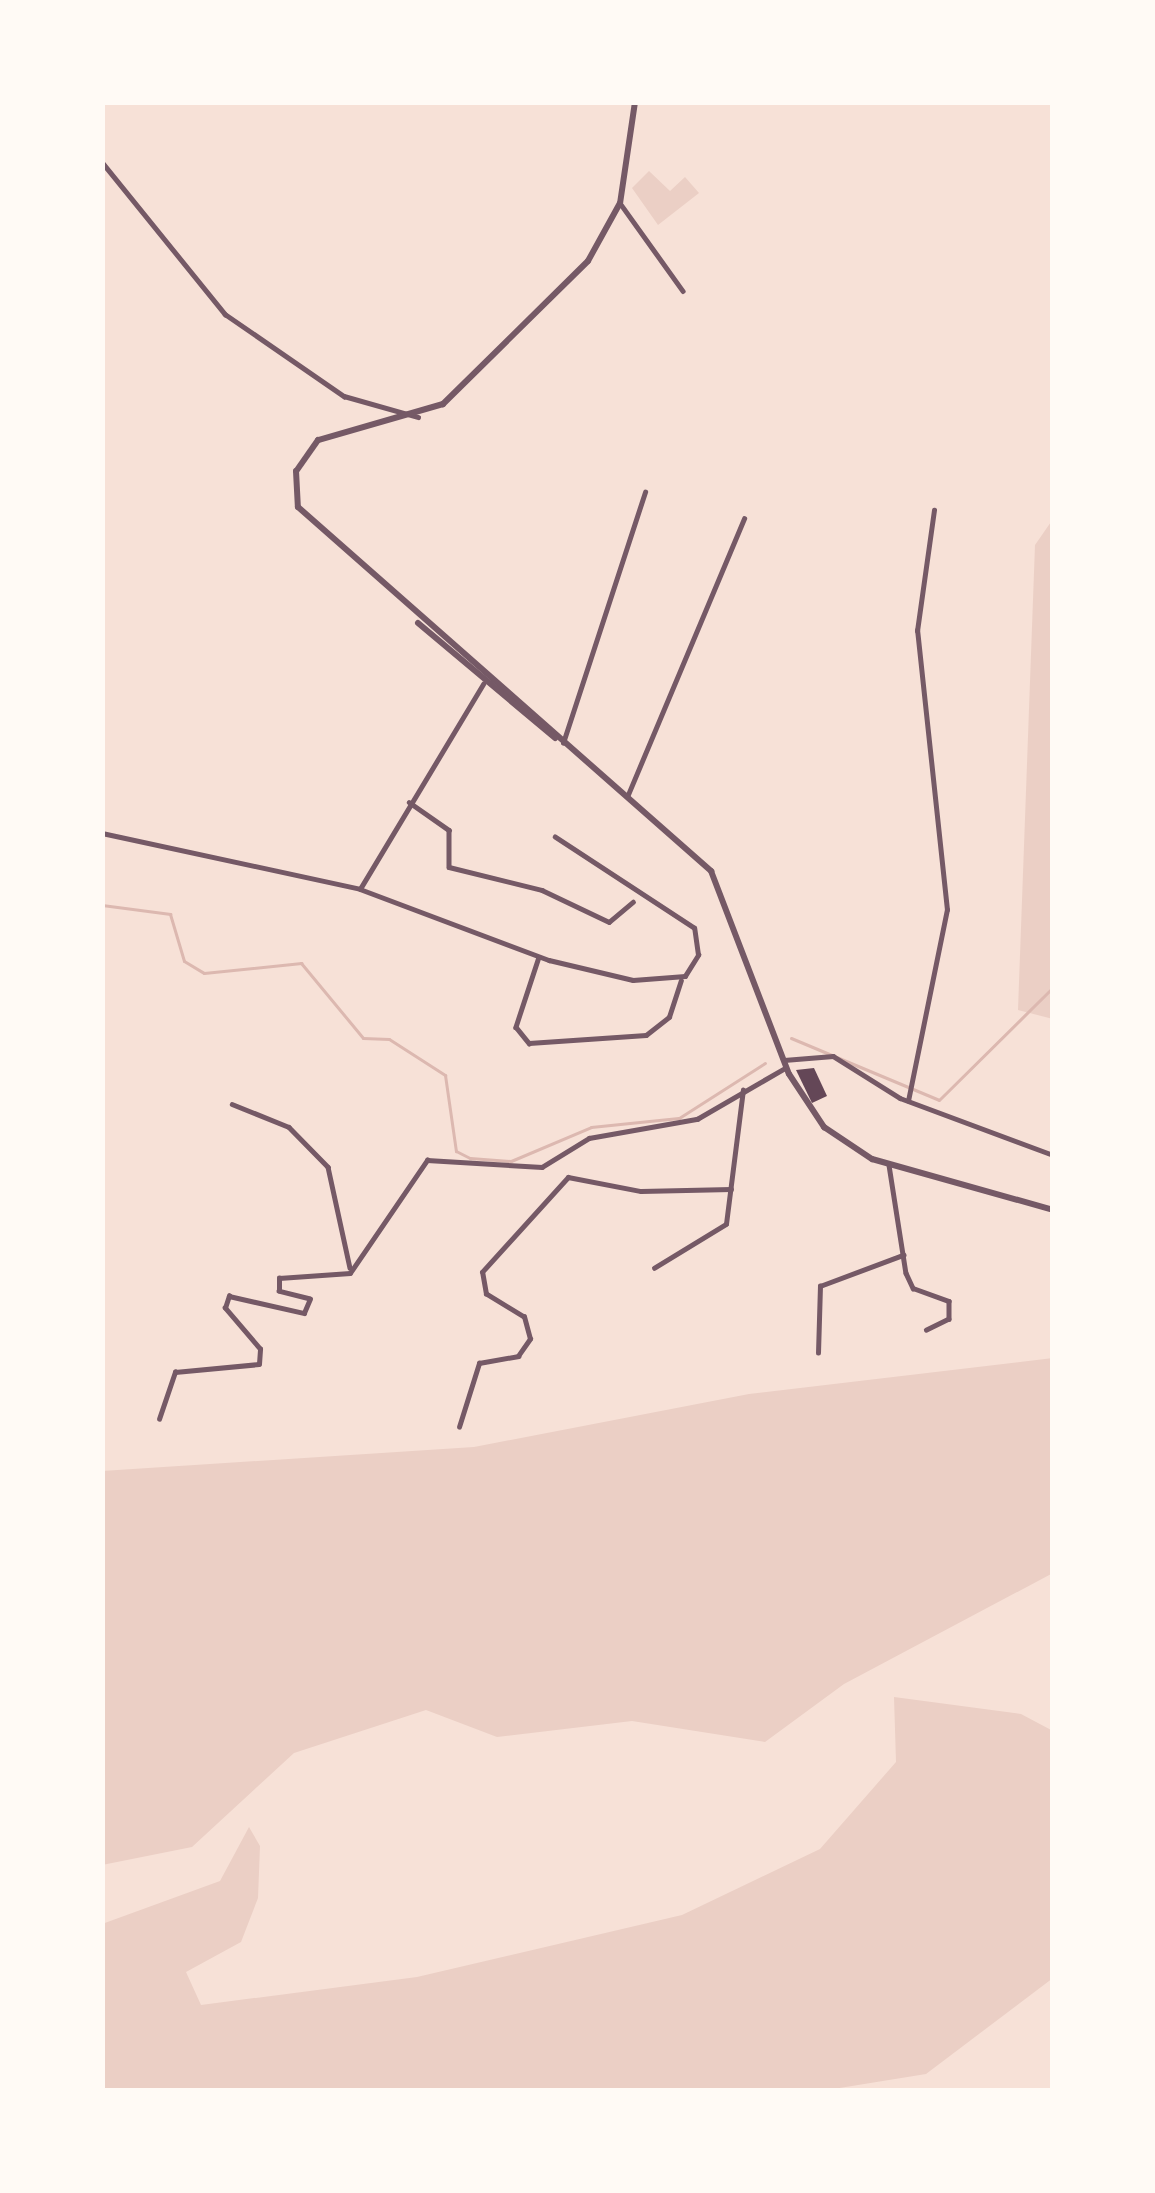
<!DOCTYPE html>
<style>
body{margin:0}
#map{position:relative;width:1155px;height:2193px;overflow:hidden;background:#f7e1d7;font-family:"Open Sans",sans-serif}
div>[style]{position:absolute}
.green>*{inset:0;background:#ebcfc5}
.stream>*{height:3px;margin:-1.5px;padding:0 1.5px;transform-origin:1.5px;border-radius:1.5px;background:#dcb8b0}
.building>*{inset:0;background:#644757}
.minor>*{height:4.5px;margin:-2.25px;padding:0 2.25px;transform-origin:2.25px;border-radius:2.25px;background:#755966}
.tertiary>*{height:6px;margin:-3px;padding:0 3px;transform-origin:3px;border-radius:3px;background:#755966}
span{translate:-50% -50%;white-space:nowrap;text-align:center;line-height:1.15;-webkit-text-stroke:10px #fffaf5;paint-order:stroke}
.frame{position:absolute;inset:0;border:105px solid #fffaf5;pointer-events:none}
</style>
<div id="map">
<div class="green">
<i style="clip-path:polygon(649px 171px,670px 191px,685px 177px,699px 193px,658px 225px,632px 188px)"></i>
<i style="clip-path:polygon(1053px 519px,1053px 1019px,1018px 1010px,1035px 545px)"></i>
<i style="clip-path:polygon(1053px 1358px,1053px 1573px,844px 1684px,765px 1742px,632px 1721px,497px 1737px,426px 1710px,294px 1753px,192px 1847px,102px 1865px,102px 1471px,474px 1447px,749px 1394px)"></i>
<i style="clip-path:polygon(894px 1697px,1021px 1714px,1053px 1731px,1053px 1978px,926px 2074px,821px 2091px,102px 2091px,102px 1924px,220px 1881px,249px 1827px,260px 1846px,258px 1898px,241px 1942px,186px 1972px,201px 2005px,417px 1977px,682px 1915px,820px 1849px,896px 1762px)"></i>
</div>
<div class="stream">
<i style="left:102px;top:905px;width:69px;rotate:7.5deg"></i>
<i style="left:170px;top:914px;width:49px;rotate:73.4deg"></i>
<i style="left:184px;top:961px;width:23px;rotate:31deg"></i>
<i style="left:204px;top:973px;width:98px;rotate:-5.9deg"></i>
<i style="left:301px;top:963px;width:97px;rotate:50.4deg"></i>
<i style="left:363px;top:1038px;width:26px;rotate:2deg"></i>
<i style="left:389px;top:1039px;width:67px;rotate:32.7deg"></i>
<i style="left:445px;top:1075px;width:77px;rotate:81.8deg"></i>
<i style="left:456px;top:1151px;width:16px;rotate:27deg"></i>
<i style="left:470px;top:1158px;width:41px;rotate:4.2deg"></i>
<i style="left:511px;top:1161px;width:87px;rotate:-23deg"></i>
<i style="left:591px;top:1127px;width:88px;rotate:-5.8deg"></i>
<i style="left:679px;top:1118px;width:102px;rotate:-32.6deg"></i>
<i style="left:791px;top:1038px;width:160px;rotate:22.7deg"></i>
<i style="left:939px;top:1100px;width:161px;rotate:-44.7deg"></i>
</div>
<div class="building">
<i style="clip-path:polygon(814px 1068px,827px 1096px,812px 1103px,796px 1070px)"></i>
</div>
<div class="minor">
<i style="left:102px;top:162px;width:196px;rotate:51deg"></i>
<i style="left:225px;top:314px;width:145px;rotate:34.6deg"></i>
<i style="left:344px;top:396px;width:77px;rotate:15.8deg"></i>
<i style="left:620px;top:203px;width:108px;rotate:54.4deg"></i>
<i style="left:563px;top:743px;width:264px;rotate:-71.9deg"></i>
<i style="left:627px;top:797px;width:302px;rotate:-67.2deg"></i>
<i style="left:409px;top:802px;width:49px;rotate:35deg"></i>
<i style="left:449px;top:830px;width:37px;rotate:90deg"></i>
<i style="left:449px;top:867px;width:96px;rotate:13.9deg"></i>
<i style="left:542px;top:890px;width:74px;rotate:25.5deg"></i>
<i style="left:609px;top:922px;width:31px;rotate:-40deg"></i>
<i style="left:102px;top:833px;width:264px;rotate:12.2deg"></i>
<i style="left:360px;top:889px;width:202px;rotate:20.6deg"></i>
<i style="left:549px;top:960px;width:86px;rotate:13.4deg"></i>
<i style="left:633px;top:980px;width:52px;rotate:-4.4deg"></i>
<i style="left:685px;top:976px;width:25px;rotate:-58deg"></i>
<i style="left:698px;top:955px;width:27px;rotate:-98deg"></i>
<i style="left:694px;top:928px;width:166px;rotate:-146.8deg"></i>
<i style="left:360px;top:889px;width:239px;rotate:-59deg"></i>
<i style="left:539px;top:957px;width:74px;rotate:108.2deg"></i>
<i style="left:516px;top:1027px;width:21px;rotate:51deg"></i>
<i style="left:529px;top:1043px;width:117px;rotate:-3.9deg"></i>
<i style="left:646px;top:1035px;width:29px;rotate:-38deg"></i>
<i style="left:669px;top:1017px;width:38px;rotate:-72deg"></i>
<i style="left:784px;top:1060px;width:49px;rotate:-4.7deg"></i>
<i style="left:833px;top:1056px;width:79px;rotate:32.1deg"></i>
<i style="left:900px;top:1098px;width:163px;rotate:20.4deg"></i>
<i style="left:908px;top:1101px;width:195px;rotate:-78.5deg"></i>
<i style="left:947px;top:910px;width:281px;rotate:-96.1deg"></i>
<i style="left:917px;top:631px;width:122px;rotate:-82deg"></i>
<i style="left:232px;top:1104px;width:61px;rotate:22deg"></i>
<i style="left:289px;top:1127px;width:56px;rotate:45.7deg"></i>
<i style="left:328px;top:1167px;width:103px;rotate:77.7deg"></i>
<i style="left:889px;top:1165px;width:109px;rotate:81.1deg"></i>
<i style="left:906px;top:1273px;width:17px;rotate:65deg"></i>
<i style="left:913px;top:1288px;width:38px;rotate:20deg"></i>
<i style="left:949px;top:1301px;width:18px;rotate:90deg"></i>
<i style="left:949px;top:1319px;width:25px;rotate:154deg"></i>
<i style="left:654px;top:1268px;width:84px;rotate:-31.4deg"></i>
<i style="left:726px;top:1224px;width:135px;rotate:-82.8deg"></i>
<i style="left:350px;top:1273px;width:137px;rotate:-55.7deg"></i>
<i style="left:427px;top:1160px;width:115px;rotate:3.5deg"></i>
<i style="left:542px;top:1167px;width:55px;rotate:-31.7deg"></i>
<i style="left:589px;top:1138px;width:110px;rotate:-10deg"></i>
<i style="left:697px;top:1119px;width:102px;rotate:-30.1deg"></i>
<i style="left:818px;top:1353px;width:67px;rotate:-88.3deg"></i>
<i style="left:820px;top:1286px;width:89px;rotate:-20.5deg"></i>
<i style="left:159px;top:1419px;width:50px;rotate:-71.2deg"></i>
<i style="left:175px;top:1372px;width:84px;rotate:-5.4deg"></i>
<i style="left:259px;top:1364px;width:15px;rotate:-86deg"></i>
<i style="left:260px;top:1349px;width:54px;rotate:-130.5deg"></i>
<i style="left:225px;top:1308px;width:13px;rotate:-72deg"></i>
<i style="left:229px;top:1296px;width:77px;rotate:12.8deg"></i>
<i style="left:304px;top:1313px;width:15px;rotate:-67deg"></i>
<i style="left:310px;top:1299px;width:32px;rotate:-166deg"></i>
<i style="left:279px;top:1291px;width:13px;rotate:-90deg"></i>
<i style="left:279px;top:1278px;width:71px;rotate:-4deg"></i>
<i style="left:459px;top:1427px;width:67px;rotate:-72.6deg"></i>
<i style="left:479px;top:1363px;width:40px;rotate:-10deg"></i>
<i style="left:518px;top:1356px;width:21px;rotate:-55deg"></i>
<i style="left:530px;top:1339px;width:23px;rotate:-105deg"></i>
<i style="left:524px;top:1317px;width:44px;rotate:-148.8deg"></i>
<i style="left:486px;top:1294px;width:22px;rotate:-100deg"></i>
<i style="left:482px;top:1272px;width:128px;rotate:-47.8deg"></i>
<i style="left:568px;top:1177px;width:74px;rotate:10.9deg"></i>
<i style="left:641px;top:1191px;width:90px;rotate:-1.3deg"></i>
</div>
<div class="tertiary">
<i style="left:635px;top:102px;width:102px;rotate:98.4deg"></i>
<i style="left:620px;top:203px;width:66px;rotate:118.9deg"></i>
<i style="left:588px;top:261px;width:204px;rotate:135.4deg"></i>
<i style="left:443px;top:404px;width:130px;rotate:163.9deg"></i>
<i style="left:318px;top:440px;width:38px;rotate:125deg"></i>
<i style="left:296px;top:471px;width:36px;rotate:87deg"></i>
<i style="left:298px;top:507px;width:551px;rotate:41.39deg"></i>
<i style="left:711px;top:871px;width:217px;rotate:69deg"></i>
<i style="left:789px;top:1074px;width:64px;rotate:56.6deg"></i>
<i style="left:824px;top:1127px;width:58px;rotate:33.7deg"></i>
<i style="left:872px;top:1159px;width:188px;rotate:15.7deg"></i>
<i style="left:418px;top:623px;width:179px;rotate:40deg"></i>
</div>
<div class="frame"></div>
</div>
